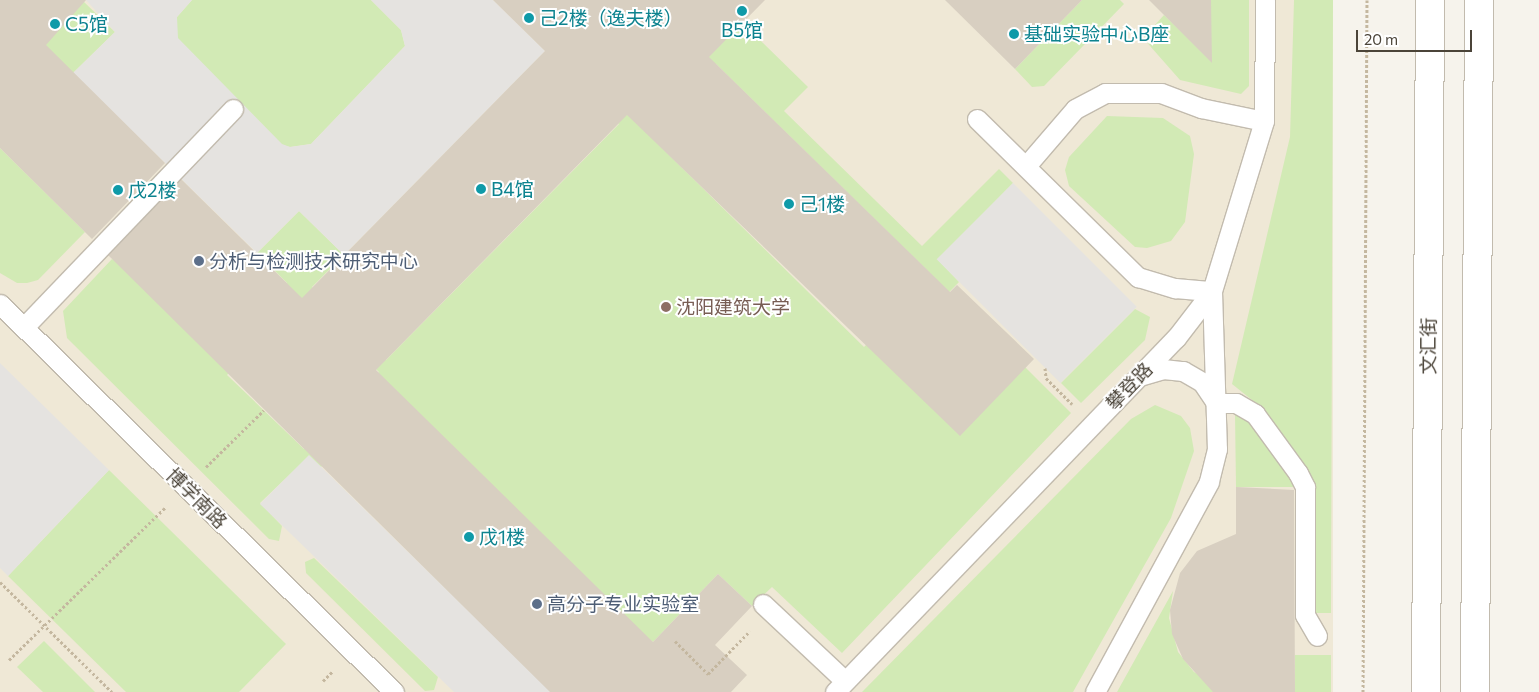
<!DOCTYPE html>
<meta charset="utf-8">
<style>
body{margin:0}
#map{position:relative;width:1539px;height:692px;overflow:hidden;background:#f6f3ec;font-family:Commissioner,"Noto Sans SC",sans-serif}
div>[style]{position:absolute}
.education>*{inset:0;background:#efe8d6;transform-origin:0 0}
.green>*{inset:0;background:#d2eab5;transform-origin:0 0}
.parking>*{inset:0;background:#e5e3e0;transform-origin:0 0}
.building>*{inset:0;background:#d8cfc1}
.path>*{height:3px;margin-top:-1.5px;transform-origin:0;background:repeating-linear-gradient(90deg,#c4b79f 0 2.5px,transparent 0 5px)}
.roads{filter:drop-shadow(1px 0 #c2bbae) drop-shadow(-1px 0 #c2bbae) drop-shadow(0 1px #c2bbae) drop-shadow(0 -1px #c2bbae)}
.service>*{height:19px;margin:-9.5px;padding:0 9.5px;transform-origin:9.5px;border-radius:9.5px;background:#fff}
.tertiary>*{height:28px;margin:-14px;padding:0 14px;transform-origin:14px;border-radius:14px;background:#fff}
.dots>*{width:14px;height:14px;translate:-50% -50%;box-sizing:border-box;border:2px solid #fff;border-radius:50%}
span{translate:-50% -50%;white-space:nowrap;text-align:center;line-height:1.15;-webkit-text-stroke:4px #fff;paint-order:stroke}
.culture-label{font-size:19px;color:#0d838f}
.left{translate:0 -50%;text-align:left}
.service-label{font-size:19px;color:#4e5e75}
.education-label{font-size:19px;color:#785e54}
.street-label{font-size:19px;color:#4b4439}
.scale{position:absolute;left:1356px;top:30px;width:116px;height:22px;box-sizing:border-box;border:2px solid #4b4439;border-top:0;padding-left:6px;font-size:15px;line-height:18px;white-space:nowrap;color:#4b4439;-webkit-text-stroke:4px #fff;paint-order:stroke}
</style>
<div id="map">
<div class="education">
<i style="left:0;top:0;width:1333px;height:692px"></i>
</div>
<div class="green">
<i style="clip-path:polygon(192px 0,371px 0,401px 30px,405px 46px,311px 144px,290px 147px,282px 145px,177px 38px,177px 17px)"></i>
<i style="clip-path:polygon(719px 0,808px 87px,784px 111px,922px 246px,999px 169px,1013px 183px,938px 260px,959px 282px,927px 315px,933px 276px,716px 64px,692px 88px)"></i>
<i style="clip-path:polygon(1082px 0,1120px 0,1124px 4px,1044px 86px,1032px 87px,1015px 69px)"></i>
<i style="clip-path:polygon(1211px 0,1249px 0,1249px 86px,1241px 94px,1180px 80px,1143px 38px,1164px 15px,1188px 38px,1211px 13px)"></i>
<i style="clip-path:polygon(1294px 0,1333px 0,1331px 613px,1314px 613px,1308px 473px,1257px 404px,1232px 384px,1290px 137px)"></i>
<i style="clip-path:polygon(84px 2px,115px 32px,73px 73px,36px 92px,26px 5px)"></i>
<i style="clip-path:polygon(599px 86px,864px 347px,894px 317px,1025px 367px,1071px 413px,842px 653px,772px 587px,752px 606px,718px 574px,653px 642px,347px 405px,379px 372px,349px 344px,386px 360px,619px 124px,590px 95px)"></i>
<i style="clip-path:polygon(1107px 116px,1163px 118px,1190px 136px,1194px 154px,1185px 222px,1171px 241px,1147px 248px,1135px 247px,1069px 186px,1065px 170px,1069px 157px)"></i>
<i style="clip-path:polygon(0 148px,85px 232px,38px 280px,27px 283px,17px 283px,0 273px)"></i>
<i style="clip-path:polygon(299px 211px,344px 255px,312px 287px,343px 318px,258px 313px,287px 283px,257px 253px)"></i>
<i style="clip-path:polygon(112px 259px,256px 344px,227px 375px,304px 449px,352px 436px,321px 467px,309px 456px,260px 503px,282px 526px,279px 541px,269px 539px,67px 338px,63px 311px)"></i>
<i style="clip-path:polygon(1135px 309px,1150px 317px,1145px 340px,1081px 403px,1061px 383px)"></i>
<i style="clip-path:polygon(1155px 405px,1181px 416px,1190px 428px,1194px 451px,1171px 518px,1073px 692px,862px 692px,1131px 419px)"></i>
<i style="clip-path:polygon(1235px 414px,1249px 422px,1296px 487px,1236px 487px)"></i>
<i style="clip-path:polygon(109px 470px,286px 644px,239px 692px,126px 692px,8px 576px)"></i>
<i style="clip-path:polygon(314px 558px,438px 677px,434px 690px,425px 691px,306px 573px,305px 562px)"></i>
<i style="clip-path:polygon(1173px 591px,1169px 618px,1178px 652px,1194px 672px,1235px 692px,1117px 692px)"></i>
<i style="clip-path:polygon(44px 641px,95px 692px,43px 692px,17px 667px)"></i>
<i style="left:1331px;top:655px;width:37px;height:36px;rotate:90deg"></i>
</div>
<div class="parking">
<i style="clip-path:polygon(86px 0,192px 0,177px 17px,178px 38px,282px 144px,290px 147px,311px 144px,405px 46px,401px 30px,371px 0,493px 0,545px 51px,344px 255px,299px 211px,257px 253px,73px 73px,115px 32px)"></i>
<i style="left:1013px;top:183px;width:175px;height:108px;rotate:45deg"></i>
<i style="clip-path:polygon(0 363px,109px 470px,8px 576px,0 568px)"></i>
<i style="clip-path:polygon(309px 455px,550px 691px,550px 692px,454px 692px,260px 504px)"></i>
</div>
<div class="building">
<i style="clip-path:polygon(0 0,86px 0,46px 45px,165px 163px,92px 239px,0 148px)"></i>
<i style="clip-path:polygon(493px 0,765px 0,709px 57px,950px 292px,957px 285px,1034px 359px,960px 436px,627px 115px,376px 370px,653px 642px,718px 574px,752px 606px,715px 645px,747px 675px,731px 692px,550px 692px,108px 255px,181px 179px,302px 298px,545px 51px)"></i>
<i style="clip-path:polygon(945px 0,1082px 0,1015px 69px)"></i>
<i style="clip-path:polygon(1149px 0,1211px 0,1212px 63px)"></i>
<i style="clip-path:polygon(1236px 487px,1294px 490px,1295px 692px,1213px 692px,1183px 659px,1172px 634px,1170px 610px,1180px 573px,1197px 551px,1236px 534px)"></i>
</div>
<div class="path">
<i style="left:1045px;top:368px;width:10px;rotate:84deg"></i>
<i style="left:1046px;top:378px;width:37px;rotate:45deg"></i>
<i style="left:206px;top:467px;width:81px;rotate:-44.5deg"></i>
<i style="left:0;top:582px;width:157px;rotate:44.5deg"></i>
<i style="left:675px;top:641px;width:47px;rotate:45deg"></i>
<i style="left:708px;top:674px;width:60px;rotate:-45.7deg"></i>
<i style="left:9px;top:660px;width:218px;rotate:-44.3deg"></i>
<i style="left:323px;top:681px;width:13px;rotate:-45deg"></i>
<i style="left:1363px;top:692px;width:692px;rotate:-89.67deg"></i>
</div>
<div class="roads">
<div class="service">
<i style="left:977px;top:119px;width:226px;rotate:44.5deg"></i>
<i style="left:1138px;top:277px;width:39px;rotate:17deg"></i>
<i style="left:1175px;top:288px;width:37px;rotate:5deg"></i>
<i style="left:1212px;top:291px;width:158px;rotate:88.2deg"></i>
<i style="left:1217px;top:449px;width:34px;rotate:104deg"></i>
<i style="left:1209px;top:482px;width:239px;rotate:118.5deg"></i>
<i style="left:1026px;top:166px;width:75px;rotate:-49.3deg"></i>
<i style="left:1075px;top:109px;width:34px;rotate:-28deg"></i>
<i style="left:1105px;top:93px;width:56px"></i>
<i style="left:1161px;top:93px;width:43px;rotate:20.6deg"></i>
<i style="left:1201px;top:108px;width:64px;rotate:11.7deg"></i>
<i style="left:0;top:304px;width:553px;rotate:44.56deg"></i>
<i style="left:24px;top:327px;width:302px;rotate:-46.2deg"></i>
<i style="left:1139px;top:376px;width:25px;rotate:-16deg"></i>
<i style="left:1163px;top:369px;width:20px;rotate:6deg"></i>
<i style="left:1183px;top:371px;width:22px;rotate:30deg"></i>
<i style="left:1202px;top:382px;width:25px;rotate:56deg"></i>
<i style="left:1216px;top:403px;width:20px"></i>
<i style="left:1236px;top:403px;width:22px;rotate:30deg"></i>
<i style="left:1255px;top:414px;width:73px;rotate:53.9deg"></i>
<i style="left:1298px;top:473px;width:16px;rotate:63deg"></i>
<i style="left:1305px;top:487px;width:128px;rotate:90deg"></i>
<i style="left:1305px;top:615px;width:24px;rotate:60deg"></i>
<i style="left:763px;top:604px;width:112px;rotate:43.2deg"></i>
<i style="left:835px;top:692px;width:492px;rotate:-46.1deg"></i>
<i style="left:1176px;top:338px;width:59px;rotate:-52.5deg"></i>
<i style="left:1212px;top:291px;width:178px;rotate:-73deg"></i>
<i style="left:1264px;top:121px;width:121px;rotate:-89.5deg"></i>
</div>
<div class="tertiary">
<i style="left:1426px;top:692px;width:692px;rotate:-89.67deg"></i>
<i style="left:1475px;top:692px;width:692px;rotate:-89.67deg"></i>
</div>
</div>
<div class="dots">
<i style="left:742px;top:11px;background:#0f9aa8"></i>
<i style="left:529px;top:18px;background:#0f9aa8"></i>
<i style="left:55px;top:24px;background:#0f9aa8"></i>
<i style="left:1014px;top:34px;background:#0f9aa8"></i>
<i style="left:481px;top:189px;background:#0f9aa8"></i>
<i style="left:118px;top:190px;background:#0f9aa8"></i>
<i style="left:789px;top:204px;background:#0f9aa8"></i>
<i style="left:199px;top:261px;background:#5c6f8a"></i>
<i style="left:666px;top:307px;background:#8d6e63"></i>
<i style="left:469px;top:537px;background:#0f9aa8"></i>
<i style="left:537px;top:604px;background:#5c6f8a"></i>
</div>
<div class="culture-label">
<span class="left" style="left:539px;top:18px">己2楼（逸夫楼）</span>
<span class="left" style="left:65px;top:24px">C5馆</span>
<span style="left:742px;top:30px">B5馆</span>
<span class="left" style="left:1024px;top:34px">基础实验中心B座</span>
<span class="left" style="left:491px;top:189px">B4馆</span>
<span class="left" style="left:128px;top:190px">戊2楼</span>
<span class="left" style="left:799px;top:204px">己1楼</span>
<span class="left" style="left:479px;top:537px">戊1楼</span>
</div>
<div class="service-label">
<span class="left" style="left:209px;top:261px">分析与检测技术研究中心</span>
<span class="left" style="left:547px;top:604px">高分子专业实验室</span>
</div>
<div class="education-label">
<span class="left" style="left:676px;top:307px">沈阳建筑大学</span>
</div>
<div class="street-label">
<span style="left:1428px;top:346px;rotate:-90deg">文汇街</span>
<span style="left:1129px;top:386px;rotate:-46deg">攀登路</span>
<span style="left:197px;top:498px;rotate:45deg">博学南路</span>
</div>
<div class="scale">20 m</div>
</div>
